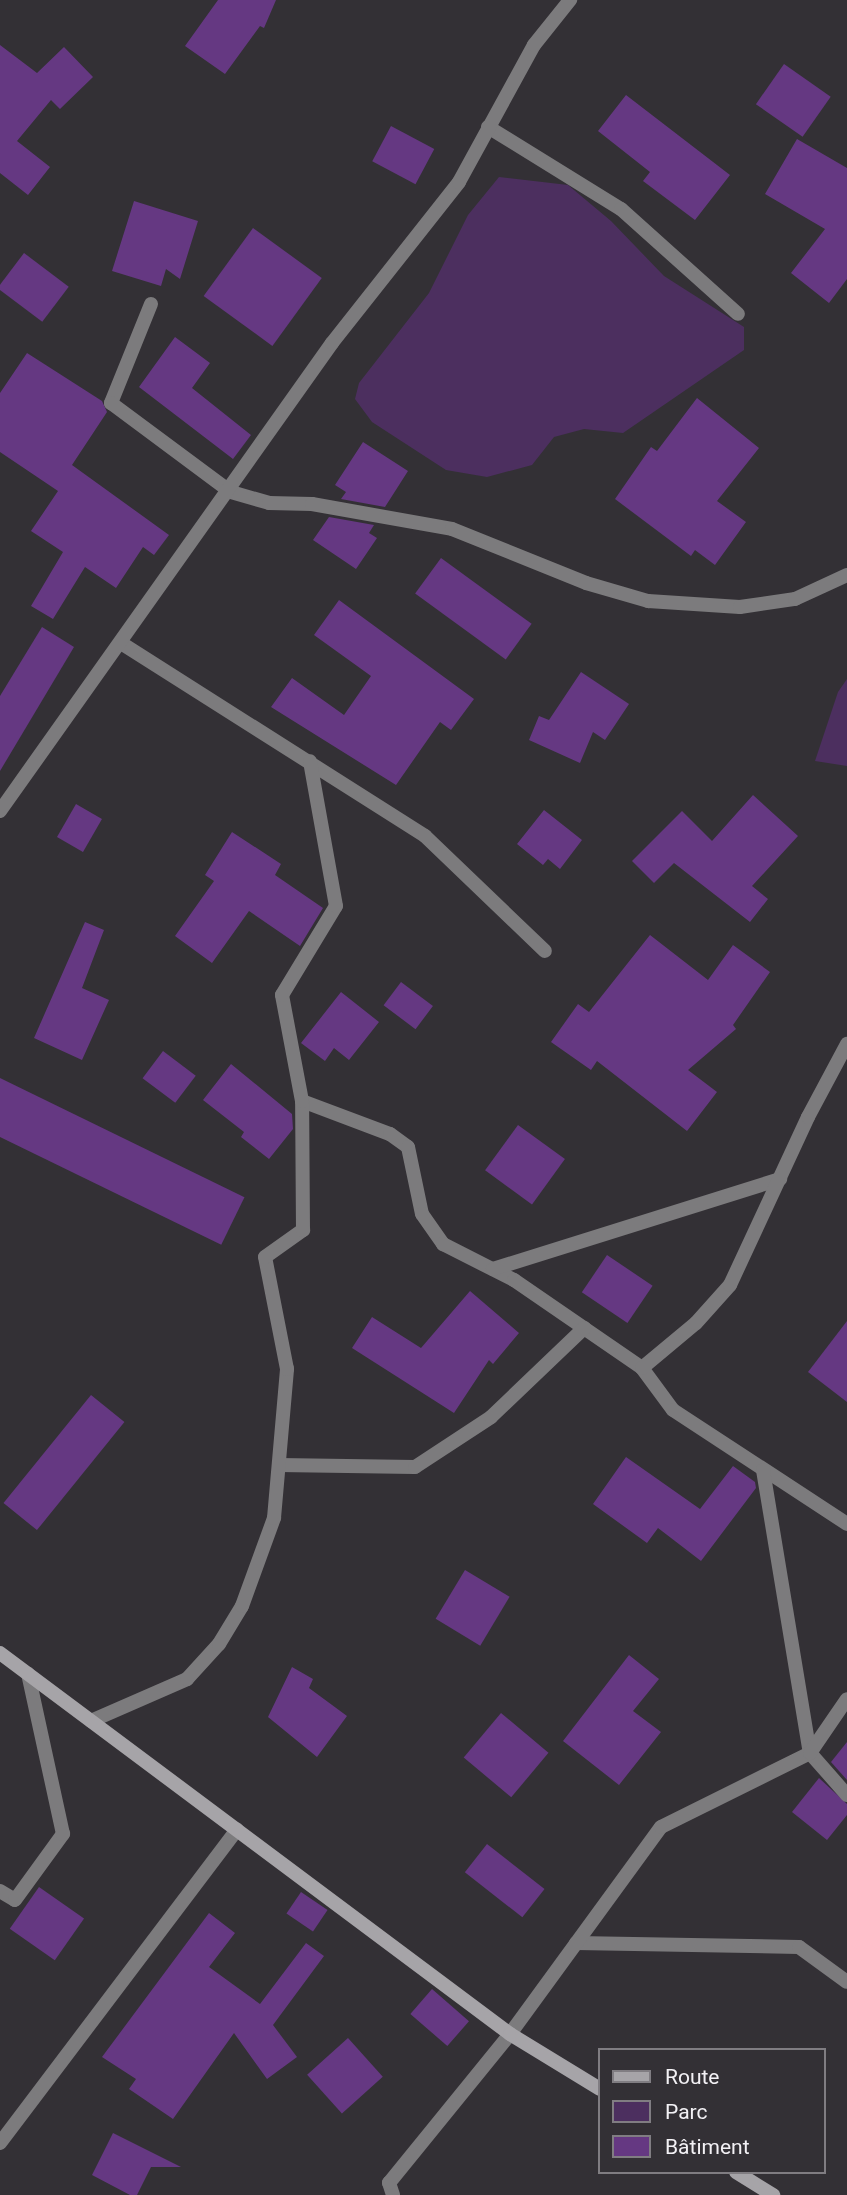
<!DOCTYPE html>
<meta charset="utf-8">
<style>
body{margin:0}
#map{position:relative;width:847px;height:2195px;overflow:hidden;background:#333035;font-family:Roboto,sans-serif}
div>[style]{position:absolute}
.green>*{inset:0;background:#4c2f5f}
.building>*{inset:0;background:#653882;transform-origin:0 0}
.street>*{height:14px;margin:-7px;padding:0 7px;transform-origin:7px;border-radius:7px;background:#7c7b7d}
.secondary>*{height:14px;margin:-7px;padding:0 7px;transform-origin:7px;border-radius:7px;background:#a6a4a8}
span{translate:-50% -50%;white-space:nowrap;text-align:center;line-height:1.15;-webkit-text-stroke:5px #333035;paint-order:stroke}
.legend{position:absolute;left:598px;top:2048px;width:228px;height:126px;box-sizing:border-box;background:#333035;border:2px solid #807d82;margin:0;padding:9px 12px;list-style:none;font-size:21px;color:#f3f1f5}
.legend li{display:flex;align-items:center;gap:14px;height:35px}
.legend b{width:35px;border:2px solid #807d82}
</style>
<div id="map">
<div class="green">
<i style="clip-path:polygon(499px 177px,568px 185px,611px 221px,664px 276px,744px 327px,744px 350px,623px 433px,584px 429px,554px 437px,532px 465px,487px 477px,446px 470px,372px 422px,355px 399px,359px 383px,429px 293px,468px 215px)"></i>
<i style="clip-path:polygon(847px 679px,847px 766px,815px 761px,838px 692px)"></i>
</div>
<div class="building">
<i style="clip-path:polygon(218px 0,276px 0,264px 28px,260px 26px,225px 74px,185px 46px)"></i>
<i style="clip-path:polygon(0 45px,37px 73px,64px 47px,93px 77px,60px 109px,51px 100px,17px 141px,50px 167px,28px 195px,0 173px)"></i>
<i style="left:784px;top:64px;width:57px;height:49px;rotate:35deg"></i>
<i style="clip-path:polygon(626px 95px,730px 175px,695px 220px,643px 181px,650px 172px,598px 131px)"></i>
<i style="left:391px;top:126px;width:49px;height:40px;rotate:28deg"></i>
<i style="clip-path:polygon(797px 139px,847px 168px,847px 279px,829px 303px,791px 273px,825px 229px,765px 194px)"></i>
<i style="clip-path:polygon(134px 201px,198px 221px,180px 279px,166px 269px,161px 286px,112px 271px)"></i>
<i style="left:253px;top:228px;width:85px;height:84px;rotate:36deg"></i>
<i style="left:24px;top:253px;width:56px;height:44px;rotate:37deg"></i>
<i style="clip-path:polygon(175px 337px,210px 363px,192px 388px,251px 435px,233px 459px,139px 387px)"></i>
<i style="clip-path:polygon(27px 353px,102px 401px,107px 412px,72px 465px,169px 535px,154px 555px,143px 547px,116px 588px,85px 567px,53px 619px,31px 606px,63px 552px,31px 531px,58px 491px,0 452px,0 393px)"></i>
<i style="clip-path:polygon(697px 398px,759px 448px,717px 501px,746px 522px,715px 565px,695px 550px,691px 556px,615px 499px,651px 447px,657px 451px)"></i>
<i style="clip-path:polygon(363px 442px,408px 471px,385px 507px,341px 499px,346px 492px,335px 485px)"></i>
<i style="clip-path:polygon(329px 517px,374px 525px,369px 533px,377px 538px,356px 569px,313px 540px)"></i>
<i style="left:441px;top:558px;width:112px;height:44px;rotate:36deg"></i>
<i style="clip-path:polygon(339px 600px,474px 699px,451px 730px,440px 722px,396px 785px,271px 707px,292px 678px,344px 715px,371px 676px,314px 635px)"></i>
<i style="clip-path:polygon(42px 627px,74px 647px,0 771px,0 696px)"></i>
<i style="clip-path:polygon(581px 672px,629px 704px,605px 740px,593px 732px,580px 763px,529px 740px,539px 716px,549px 720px)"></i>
<i style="clip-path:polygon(753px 795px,798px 836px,752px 886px,768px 899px,750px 922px,674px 863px,654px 883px,632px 861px,682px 811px,712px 841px)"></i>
<i style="left:76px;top:804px;width:30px;height:38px;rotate:30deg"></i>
<i style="clip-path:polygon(544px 810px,582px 840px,560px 869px,548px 859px,543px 865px,517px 844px)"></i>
<i style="clip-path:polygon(232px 832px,281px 864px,275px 875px,323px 908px,300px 946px,249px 911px,212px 963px,175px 936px,214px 881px,205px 875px)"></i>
<i style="clip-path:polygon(85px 922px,104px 930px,82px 988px,109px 1000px,82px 1060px,34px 1038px)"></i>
<i style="clip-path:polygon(650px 935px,708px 980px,733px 945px,770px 972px,733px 1025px,736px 1029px,688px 1070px,717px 1092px,687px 1131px,597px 1061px,591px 1070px,551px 1042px,578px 1004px,589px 1012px)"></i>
<i style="left:401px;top:982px;width:40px;height:29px;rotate:37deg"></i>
<i style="clip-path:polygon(341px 992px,379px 1022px,349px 1060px,334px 1048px,325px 1061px,301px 1043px)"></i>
<i style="left:163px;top:1051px;width:41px;height:34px;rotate:37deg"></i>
<i style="clip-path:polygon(231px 1064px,292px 1114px,293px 1129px,269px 1159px,241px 1137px,244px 1132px,203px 1100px)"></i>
<i style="left:0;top:1078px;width:272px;height:53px;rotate:26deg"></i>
<i style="left:518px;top:1125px;width:58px;height:56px;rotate:36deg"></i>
<i style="left:607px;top:1255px;width:55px;height:45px;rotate:34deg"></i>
<i style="clip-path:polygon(470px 1291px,519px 1333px,493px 1364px,489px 1360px,454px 1413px,352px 1348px,372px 1317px,421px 1348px)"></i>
<i style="clip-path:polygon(847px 1321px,847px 1402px,808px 1372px)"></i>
<i style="left:91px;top:1395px;width:43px;height:139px;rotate:39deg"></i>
<i style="clip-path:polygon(626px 1457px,700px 1509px,733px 1466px,755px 1482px,756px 1488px,701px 1561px,658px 1528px,647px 1543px,593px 1504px)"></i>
<i style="left:465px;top:1570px;width:52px;height:57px;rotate:31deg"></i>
<i style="clip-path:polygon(629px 1655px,659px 1679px,633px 1711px,661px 1732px,619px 1785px,563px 1741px)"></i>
<i style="clip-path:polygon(292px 1667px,313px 1679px,309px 1688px,347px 1716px,317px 1757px,268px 1717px)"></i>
<i style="left:501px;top:1713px;width:62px;height:58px;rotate:40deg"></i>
<i style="clip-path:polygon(847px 1742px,847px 1780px,831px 1762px)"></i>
<i style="clip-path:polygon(819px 1778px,847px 1804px,847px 1815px,827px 1840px,792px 1812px)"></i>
<i style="left:487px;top:1844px;width:73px;height:36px;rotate:38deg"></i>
<i style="left:39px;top:1887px;width:55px;height:51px;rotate:35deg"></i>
<i style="left:301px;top:1892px;width:32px;height:26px;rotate:34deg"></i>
<i style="clip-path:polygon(209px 1913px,235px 1933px,209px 1967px,260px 2004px,306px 1943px,324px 1956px,273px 2025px,297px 2057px,267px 2079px,234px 2033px,173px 2119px,129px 2089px,136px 2079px,102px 2057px)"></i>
<i style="left:432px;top:1989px;width:49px;height:33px;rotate:41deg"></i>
<i style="left:348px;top:2038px;width:52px;height:55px;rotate:48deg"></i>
<i style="clip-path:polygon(113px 2133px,181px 2167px,151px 2167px,137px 2195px,130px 2195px,92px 2175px)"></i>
</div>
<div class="street">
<i style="left:488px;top:127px;width:156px;rotate:31.7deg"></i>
<i style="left:621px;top:209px;width:157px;rotate:41.9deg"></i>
<i style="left:151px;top:304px;width:107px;rotate:112deg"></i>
<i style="left:111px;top:403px;width:149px;rotate:36.6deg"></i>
<i style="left:231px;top:492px;width:40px;rotate:16deg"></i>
<i style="left:269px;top:503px;width:43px;rotate:1.3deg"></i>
<i style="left:312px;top:504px;width:142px;rotate:10.1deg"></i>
<i style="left:452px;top:529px;width:144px;rotate:21.9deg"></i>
<i style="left:586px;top:583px;width:65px;rotate:16.2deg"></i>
<i style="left:648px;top:601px;width:92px;rotate:3.7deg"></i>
<i style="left:740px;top:607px;width:56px;rotate:-8.3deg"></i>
<i style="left:795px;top:599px;width:57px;rotate:-24.8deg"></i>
<i style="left:121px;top:643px;width:360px;rotate:32.4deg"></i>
<i style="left:425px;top:836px;width:166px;rotate:43.8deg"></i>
<i style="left:0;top:811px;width:574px;rotate:-54.65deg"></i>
<i style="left:332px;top:343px;width:205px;rotate:-51.7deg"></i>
<i style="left:459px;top:182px;width:156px;rotate:-61.3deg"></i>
<i style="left:534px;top:45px;width:58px;rotate:-51.3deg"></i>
<i style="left:302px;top:1101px;width:94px;rotate:20.6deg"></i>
<i style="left:390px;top:1134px;width:22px;rotate:36deg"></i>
<i style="left:408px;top:1147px;width:68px;rotate:78.2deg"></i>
<i style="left:422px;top:1214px;width:37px;rotate:55deg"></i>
<i style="left:443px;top:1244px;width:80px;rotate:26.9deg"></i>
<i style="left:514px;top:1280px;width:155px;rotate:34.5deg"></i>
<i style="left:642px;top:1368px;width:52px;rotate:53.6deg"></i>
<i style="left:673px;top:1410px;width:208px;rotate:33.2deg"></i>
<i style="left:493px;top:1269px;width:301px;rotate:-17.4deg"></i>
<i style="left:642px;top:1368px;width:70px;rotate:-39.8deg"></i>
<i style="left:696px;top:1323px;width:51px;rotate:-48.2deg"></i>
<i style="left:730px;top:1285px;width:185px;rotate:-65.1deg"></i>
<i style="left:808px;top:1117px;width:83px;rotate:-61.9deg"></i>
<i style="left:279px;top:1465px;width:136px;rotate:0.8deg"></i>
<i style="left:415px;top:1467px;width:91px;rotate:-33.3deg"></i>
<i style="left:491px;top:1417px;width:129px;rotate:-43.7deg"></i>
<i style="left:763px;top:1470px;width:287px;rotate:80.6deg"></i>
<i style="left:810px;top:1753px;width:56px;rotate:48.6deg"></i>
<i style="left:91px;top:1721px;width:105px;rotate:-23.6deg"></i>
<i style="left:187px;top:1679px;width:47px;rotate:-47.6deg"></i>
<i style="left:219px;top:1644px;width:44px;rotate:-58.8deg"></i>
<i style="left:242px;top:1606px;width:94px;rotate:-70deg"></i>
<i style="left:274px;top:1518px;width:150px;rotate:-85deg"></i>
<i style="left:287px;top:1369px;width:114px;rotate:-101.1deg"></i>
<i style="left:265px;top:1257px;width:47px;rotate:-35.4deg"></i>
<i style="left:303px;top:1230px;width:129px;rotate:-90.4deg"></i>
<i style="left:302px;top:1101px;width:108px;rotate:-100.7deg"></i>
<i style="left:282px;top:995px;width:104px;rotate:-58.8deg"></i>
<i style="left:336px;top:906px;width:147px;rotate:-100.2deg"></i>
<i style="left:0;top:1891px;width:17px;rotate:31deg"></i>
<i style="left:15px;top:1900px;width:82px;rotate:-54deg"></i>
<i style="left:63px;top:1834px;width:164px;rotate:-102.3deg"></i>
<i style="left:576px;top:1943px;width:223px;rotate:1deg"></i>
<i style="left:799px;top:1947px;width:59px;rotate:36.1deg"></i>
<i style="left:0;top:2143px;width:393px;rotate:-52.9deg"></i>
<i style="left:393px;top:2195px;width:13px;rotate:-108deg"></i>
<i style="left:389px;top:2183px;width:192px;rotate:-50.9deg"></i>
<i style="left:510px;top:2034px;width:256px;rotate:-53.9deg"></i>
<i style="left:661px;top:1827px;width:166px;rotate:-26.4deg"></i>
<i style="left:810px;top:1753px;width:65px;rotate:-55.6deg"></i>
</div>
<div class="secondary">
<i style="left:0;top:1653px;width:637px;rotate:36.76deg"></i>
<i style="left:510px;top:2034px;width:105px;rotate:31.4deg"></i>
<i style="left:736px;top:2172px;width:44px;rotate:31.9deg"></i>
</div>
<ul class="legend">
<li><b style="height:9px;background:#a6a4a8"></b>Route</li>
<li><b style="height:19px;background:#4c2f5f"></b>Parc</li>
<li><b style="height:19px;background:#653882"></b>Bâtiment</li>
</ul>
</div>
